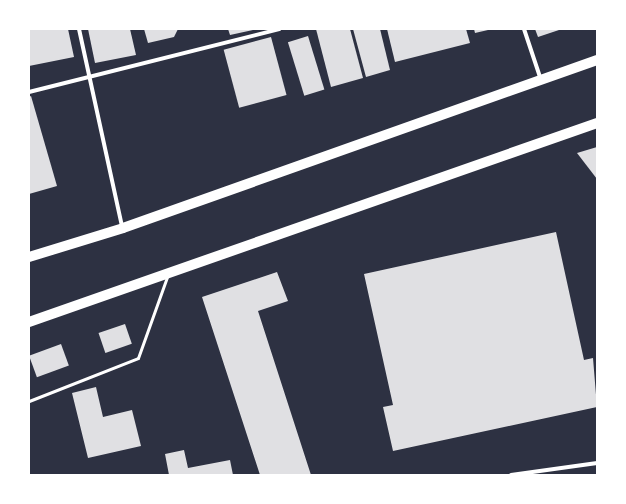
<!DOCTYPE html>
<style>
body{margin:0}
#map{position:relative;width:626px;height:504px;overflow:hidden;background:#2d3142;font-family:"PT Sans",sans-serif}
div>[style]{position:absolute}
.building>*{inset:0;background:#e0e0e3;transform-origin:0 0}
.service>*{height:3px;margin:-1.5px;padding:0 1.5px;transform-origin:1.5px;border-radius:1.5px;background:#fff}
.minor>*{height:4px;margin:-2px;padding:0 2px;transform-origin:2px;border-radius:2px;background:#fff}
.primary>*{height:10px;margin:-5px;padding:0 5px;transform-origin:5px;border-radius:5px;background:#fff}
span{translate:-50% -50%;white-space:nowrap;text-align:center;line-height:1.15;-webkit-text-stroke:3px #fff;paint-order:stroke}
.frame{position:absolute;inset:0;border:30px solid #fff;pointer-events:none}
</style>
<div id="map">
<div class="building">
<i style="clip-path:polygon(29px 29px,68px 29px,74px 57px,29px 66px)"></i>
<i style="clip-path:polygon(88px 29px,130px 29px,136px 55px,95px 63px)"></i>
<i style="clip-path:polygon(144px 29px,178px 29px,174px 37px,148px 43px)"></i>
<i style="clip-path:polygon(228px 29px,253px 29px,253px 30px,230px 35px)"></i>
<i style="clip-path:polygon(316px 29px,350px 29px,363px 78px,331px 87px)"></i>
<i style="clip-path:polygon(353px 29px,380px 29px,390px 70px,366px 77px)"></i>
<i style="clip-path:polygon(387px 29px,466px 29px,470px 43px,395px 62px)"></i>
<i style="clip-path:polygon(474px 29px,488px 29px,488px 30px,475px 33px)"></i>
<i style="clip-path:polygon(535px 29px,562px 29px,538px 37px)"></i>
<i style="left:308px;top:36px;width:56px;height:21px;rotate:73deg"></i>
<i style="left:271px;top:37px;width:60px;height:49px;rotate:75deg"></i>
<i style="clip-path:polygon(31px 96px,57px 186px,29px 194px,29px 97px)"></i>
<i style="clip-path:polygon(597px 147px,597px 179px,577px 153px)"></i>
<i style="clip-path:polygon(556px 232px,584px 360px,593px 358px,597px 407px,393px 451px,383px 407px,393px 405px,364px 274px)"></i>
<i style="clip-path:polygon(277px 272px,288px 301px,258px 311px,311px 475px,260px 475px,202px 297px)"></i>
<i style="left:125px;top:324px;width:21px;height:28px;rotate:71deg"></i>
<i style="left:61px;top:344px;width:23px;height:34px;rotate:70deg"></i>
<i style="clip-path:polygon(96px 387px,103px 417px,132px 410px,141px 446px,88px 458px,72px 393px)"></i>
<i style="clip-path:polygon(184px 450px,188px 468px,230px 460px,233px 475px,169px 475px,165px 454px)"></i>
</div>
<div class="service">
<i style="left:29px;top:401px;width:117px;rotate:-21.5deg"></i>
<i style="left:138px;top:358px;width:86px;rotate:-70.3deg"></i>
</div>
<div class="minor">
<i style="left:79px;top:29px;width:203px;rotate:77.7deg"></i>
<i style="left:524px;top:29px;width:54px;rotate:71.6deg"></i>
<i style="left:29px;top:92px;width:258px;rotate:-14.1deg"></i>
<i style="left:511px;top:475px;width:87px;rotate:-7.9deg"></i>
</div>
<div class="primary">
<i style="left:29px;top:257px;width:98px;rotate:-17.1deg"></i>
<i style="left:123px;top:228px;width:503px;rotate:-19.52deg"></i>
<i style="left:29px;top:322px;width:602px;rotate:-19.31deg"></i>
</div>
<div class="frame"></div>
</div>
